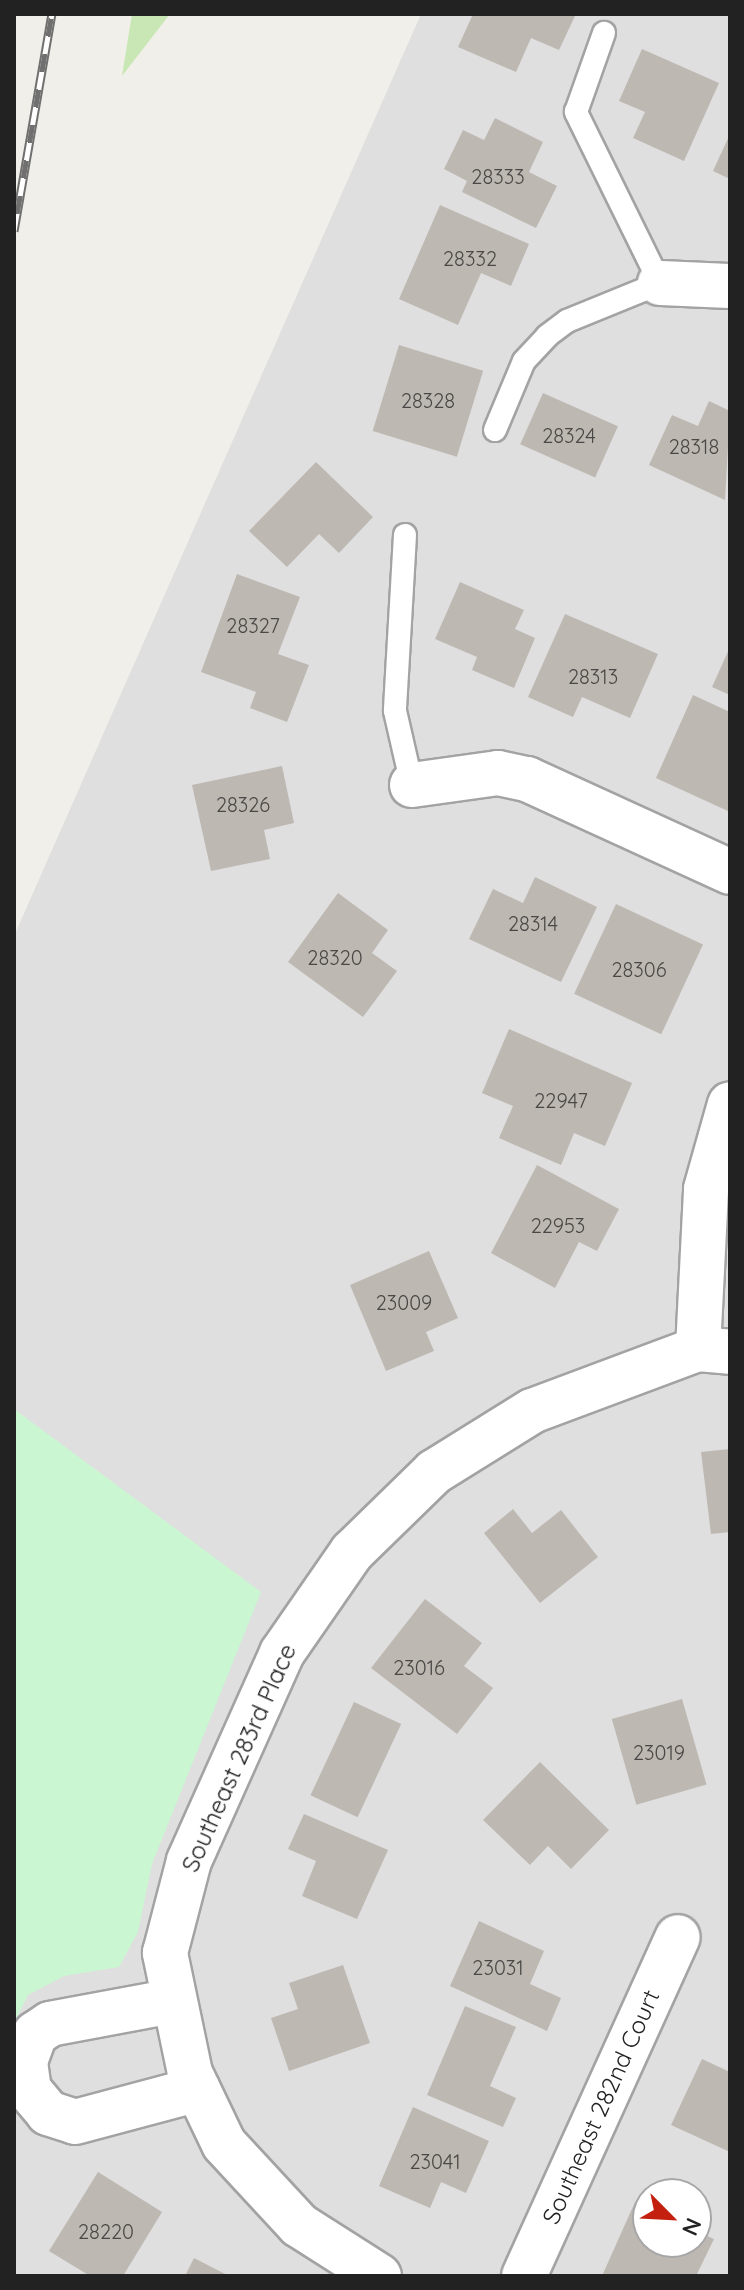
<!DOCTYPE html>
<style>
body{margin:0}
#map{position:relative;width:744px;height:2290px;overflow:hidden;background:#f1efe9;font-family:Quicksand,sans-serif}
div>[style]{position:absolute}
.residential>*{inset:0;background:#dfdfdf}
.grass>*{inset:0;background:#c8e7b4}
.park>*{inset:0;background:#cbf6d2}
.building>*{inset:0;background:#beb8b2;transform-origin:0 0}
.roads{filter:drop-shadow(2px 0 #a3a3a3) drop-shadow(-2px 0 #a3a3a3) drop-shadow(0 2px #a3a3a3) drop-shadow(0 -2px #a3a3a3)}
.service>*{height:22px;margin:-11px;padding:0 11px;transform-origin:11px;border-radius:11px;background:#fff}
.minor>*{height:44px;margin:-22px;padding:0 22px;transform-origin:22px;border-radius:22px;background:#fff}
.rail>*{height:9px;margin-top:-4.5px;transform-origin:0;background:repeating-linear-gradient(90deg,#fff 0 18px,#707070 0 36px);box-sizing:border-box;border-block:2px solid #707070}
span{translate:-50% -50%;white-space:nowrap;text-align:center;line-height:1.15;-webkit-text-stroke:8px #fff;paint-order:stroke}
.number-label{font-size:20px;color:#494846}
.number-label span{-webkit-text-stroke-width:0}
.street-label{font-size:24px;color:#222}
.frame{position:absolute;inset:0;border:16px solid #222;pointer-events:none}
.north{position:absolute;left:632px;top:2178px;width:80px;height:80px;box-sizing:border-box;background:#fff;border:2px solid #a7a7a7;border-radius:50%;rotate:114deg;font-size:22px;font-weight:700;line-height:32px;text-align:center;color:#222}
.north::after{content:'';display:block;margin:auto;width:28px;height:36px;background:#c4200f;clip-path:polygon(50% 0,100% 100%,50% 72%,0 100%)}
</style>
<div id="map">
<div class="residential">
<i style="clip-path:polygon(evenodd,421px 14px,730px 14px,730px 2276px,14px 2276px,14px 936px,421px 14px,648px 2194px,696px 2194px,696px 2242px,648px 2242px,648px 2194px)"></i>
</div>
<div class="grass">
<i style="clip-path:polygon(132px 14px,170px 14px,122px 76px)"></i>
</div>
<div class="park">
<i style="clip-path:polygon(14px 1409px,261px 1592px,152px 1864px,138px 1932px,119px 1967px,64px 1976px,28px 1995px,14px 2023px)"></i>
</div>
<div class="building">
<i style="clip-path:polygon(473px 14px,571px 14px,575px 16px,559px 50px,531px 38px,516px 72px,458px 47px)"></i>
<i style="clip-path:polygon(642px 49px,719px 83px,684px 161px,633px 138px,645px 112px,619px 101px)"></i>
<i style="clip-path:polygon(495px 118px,543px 142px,529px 172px,557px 186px,536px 228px,462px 192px,467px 181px,444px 169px,463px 130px,484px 140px)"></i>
<i style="clip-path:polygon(730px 134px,730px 179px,713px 171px)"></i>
<i style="clip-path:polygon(440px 205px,529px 244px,511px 286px,481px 273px,458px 325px,399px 299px)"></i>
<i style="left:399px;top:345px;width:88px;height:90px;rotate:17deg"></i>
<i style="left:543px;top:393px;width:82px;height:56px;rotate:24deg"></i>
<i style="clip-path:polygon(709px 401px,730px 411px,725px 500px,649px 465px,672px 415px,698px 426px)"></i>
<i style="clip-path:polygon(316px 462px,373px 517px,339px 553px,319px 534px,287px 567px,249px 531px)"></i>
<i style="clip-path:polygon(237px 574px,300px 597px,278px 654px,309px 665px,287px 722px,250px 708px,256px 692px,201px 672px)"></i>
<i style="clip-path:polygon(460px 582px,524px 610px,515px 629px,535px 638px,514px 688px,472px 670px,477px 657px,435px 639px)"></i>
<i style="clip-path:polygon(565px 614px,658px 654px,630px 718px,582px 697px,573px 717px,528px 697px)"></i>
<i style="clip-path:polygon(730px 647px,730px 695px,712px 687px)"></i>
<i style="clip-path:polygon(693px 695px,730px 712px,730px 812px,656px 778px)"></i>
<i style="clip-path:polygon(282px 766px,294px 823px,264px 830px,270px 859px,211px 871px,192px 785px)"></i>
<i style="clip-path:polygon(535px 877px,597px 907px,561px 982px,469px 939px,493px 889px,523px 903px)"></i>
<i style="clip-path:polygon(338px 893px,388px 930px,372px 953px,397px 971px,363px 1017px,288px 962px)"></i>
<i style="left:616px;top:904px;width:96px;height:99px;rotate:25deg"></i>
<i style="clip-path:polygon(509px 1029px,632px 1083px,605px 1146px,574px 1133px,561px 1165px,499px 1138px,513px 1106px,482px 1093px)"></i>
<i style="clip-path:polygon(537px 1165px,619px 1209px,597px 1251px,579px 1242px,555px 1288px,491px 1253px)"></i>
<i style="clip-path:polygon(429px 1251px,458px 1318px,426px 1332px,434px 1351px,386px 1371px,350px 1285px)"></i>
<i style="clip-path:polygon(730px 1449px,730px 1532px,711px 1534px,701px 1452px)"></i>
<i style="clip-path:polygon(513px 1509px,532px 1533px,561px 1510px,598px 1557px,540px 1603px,484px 1533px)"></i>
<i style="clip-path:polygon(425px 1599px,482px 1643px,464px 1666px,493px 1688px,457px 1734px,371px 1668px)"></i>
<i style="left:682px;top:1699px;width:89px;height:73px;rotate:74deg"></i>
<i style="left:354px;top:1702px;width:52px;height:103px;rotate:25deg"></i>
<i style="clip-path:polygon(540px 1762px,609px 1830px,571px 1869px,548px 1846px,530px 1865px,483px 1820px)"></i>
<i style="clip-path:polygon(304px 1814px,388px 1850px,357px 1919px,302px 1896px,316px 1861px,288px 1849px)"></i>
<i style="clip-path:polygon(479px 1921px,544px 1951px,530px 1984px,561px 1998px,547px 2031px,450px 1986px)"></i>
<i style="clip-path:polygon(343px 1965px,370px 2043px,289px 2071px,271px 2018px,298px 2009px,289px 1983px)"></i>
<i style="clip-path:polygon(465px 2006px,516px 2027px,490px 2086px,516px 2098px,503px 2127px,427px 2095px)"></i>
<i style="clip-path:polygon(702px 2059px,730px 2072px,730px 2152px,671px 2125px)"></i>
<i style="clip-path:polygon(413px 2107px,489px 2141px,466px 2193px,441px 2182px,430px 2208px,379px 2186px)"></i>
<i style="clip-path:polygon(98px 2172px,162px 2212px,123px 2276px,90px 2276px,49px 2251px)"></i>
<i style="clip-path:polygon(635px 2202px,648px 2208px,648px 2242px,696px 2242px,696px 2231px,714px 2239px,696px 2276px,602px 2276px)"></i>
<i style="clip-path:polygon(194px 2258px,229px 2276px,185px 2276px)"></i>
</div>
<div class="roads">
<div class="service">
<i style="left:495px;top:430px;width:75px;rotate:-67.2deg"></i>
<i style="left:524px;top:361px;width:34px;rotate:-47deg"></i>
<i style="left:547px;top:336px;width:25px;rotate:-37deg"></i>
<i style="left:567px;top:321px;width:100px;rotate:-22.2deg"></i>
<i style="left:660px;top:283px;width:191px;rotate:-116.2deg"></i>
<i style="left:576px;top:112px;width:84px;rotate:-70.5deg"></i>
<i style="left:405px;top:535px;width:176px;rotate:93.3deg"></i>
<i style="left:395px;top:711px;width:76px;rotate:77.1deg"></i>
</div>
<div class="minor">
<i style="left:660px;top:283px;width:70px;rotate:2.5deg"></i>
<i style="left:412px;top:785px;width:87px;rotate:-7.9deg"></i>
<i style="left:498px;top:773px;width:30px;rotate:12deg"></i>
<i style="left:527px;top:779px;width:223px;rotate:24.6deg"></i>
<i style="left:698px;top:1349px;width:160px;rotate:-87.1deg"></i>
<i style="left:706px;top:1189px;width:88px;rotate:-74.2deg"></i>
<i style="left:173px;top:2001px;width:125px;rotate:169.4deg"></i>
<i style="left:50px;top:2024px;width:18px;rotate:146deg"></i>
<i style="left:35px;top:2034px;width:30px;rotate:110deg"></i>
<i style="left:25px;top:2062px;width:28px;rotate:82deg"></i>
<i style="left:29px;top:2090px;width:30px;rotate:50deg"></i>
<i style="left:48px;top:2113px;width:28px;rotate:18deg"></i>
<i style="left:75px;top:2122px;width:127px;rotate:-15deg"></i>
<i style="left:379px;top:2276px;width:95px;rotate:-147.5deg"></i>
<i style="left:299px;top:2225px;width:110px;rotate:-132.8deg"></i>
<i style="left:224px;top:2144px;width:79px;rotate:-115.6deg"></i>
<i style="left:190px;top:2073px;width:123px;rotate:-101.8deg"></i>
<i style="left:165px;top:1953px;width:95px;rotate:-75.4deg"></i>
<i style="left:189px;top:1861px;width:228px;rotate:-65.9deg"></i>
<i style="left:282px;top:1653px;width:123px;rotate:-55.3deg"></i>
<i style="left:352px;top:1552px;width:115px;rotate:-44.3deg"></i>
<i style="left:434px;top:1472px;width:115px;rotate:-31.9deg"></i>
<i style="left:532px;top:1411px;width:177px;rotate:-20.5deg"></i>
<i style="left:698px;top:1349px;width:32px;rotate:5deg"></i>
<i style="left:524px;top:2276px;width:372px;rotate:-65.6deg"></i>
</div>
</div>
<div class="rail">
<i style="left:14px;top:231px;width:220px;rotate:-80.1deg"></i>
</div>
<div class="number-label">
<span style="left:498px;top:176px">28333</span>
<span style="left:470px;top:258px">28332</span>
<span style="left:428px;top:400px">28328</span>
<span style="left:569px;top:435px">28324</span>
<span style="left:694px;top:446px">28318</span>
<span style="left:253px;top:625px">28327</span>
<span style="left:593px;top:676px">28313</span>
<span style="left:243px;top:804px">28326</span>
<span style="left:533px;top:923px">28314</span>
<span style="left:335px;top:957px">28320</span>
<span style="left:639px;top:969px">28306</span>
<span style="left:561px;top:1100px">22947</span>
<span style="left:558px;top:1225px">22953</span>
<span style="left:404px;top:1302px">23009</span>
<span style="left:419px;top:1667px">23016</span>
<span style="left:659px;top:1752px">23019</span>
<span style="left:498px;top:1967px">23031</span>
<span style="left:435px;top:2161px">23041</span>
<span style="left:106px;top:2231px">28220</span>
</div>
<div class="street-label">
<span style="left:239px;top:1758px;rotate:-66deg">Southeast 283rd Place</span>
<span style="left:601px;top:2107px;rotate:-66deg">Southeast 282nd Court</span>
</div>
<div class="frame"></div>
<div class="north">N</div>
</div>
